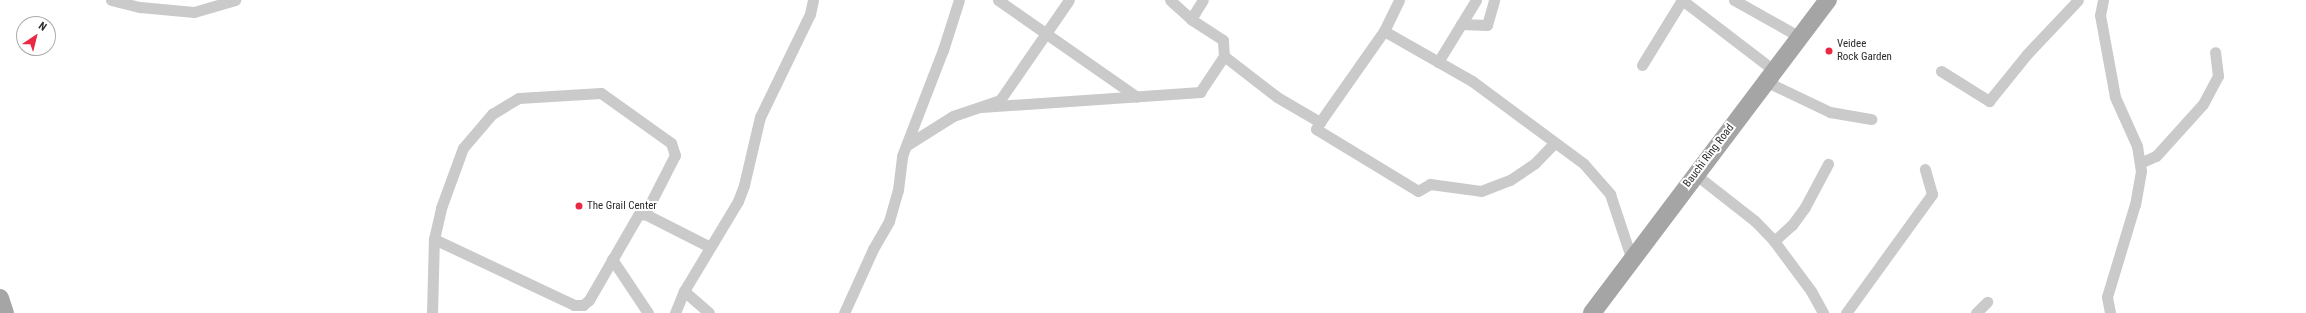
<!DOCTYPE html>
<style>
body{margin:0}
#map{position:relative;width:2306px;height:313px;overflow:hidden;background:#fff;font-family:"Roboto Condensed",sans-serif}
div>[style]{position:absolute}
.minor>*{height:11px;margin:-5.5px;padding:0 5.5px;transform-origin:5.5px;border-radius:5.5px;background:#cacaca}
.primary>*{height:18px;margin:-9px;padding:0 9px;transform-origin:9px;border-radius:9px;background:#a5a5a5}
.dots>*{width:11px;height:11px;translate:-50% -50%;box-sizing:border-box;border:2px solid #fff;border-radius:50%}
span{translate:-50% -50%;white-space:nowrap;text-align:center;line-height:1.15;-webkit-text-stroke:4px #fff;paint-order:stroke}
.poi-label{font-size:11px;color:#2d2d2d}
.left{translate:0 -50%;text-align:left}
.street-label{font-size:11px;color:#2d2d2d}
.north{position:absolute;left:16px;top:16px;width:40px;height:40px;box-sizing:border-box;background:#fff;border:1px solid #ababab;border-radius:50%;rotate:35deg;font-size:11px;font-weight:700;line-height:16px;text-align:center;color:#2d2d2d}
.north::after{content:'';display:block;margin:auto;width:14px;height:18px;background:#eb2842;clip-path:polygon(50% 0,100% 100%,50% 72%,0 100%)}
</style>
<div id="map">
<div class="minor">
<i style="left:111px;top:0;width:30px;rotate:14deg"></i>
<i style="left:140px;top:7px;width:54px;rotate:5.3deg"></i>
<i style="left:194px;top:12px;width:43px;rotate:-16.3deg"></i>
<i style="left:998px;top:0;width:169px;rotate:34.9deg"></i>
<i style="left:1682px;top:0;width:117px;rotate:37.4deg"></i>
<i style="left:1734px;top:0;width:76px;rotate:29.3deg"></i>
<i style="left:2103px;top:0;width:15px;rotate:101deg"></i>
<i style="left:2100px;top:15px;width:83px;rotate:79.6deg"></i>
<i style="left:2115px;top:97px;width:54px;rotate:65.8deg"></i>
<i style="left:2137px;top:146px;width:25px;rotate:81deg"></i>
<i style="left:2141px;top:171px;width:34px;rotate:100deg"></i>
<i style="left:2135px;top:204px;width:97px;rotate:106.8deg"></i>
<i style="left:2107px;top:297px;width:16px;rotate:79deg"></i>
<i style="left:1191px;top:19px;width:22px;rotate:-58deg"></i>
<i style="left:1461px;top:24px;width:26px;rotate:2deg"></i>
<i style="left:1487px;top:25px;width:26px;rotate:-74deg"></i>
<i style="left:1384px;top:31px;width:34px;rotate:-64deg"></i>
<i style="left:1224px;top:56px;width:67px;rotate:37.7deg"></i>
<i style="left:1277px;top:97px;width:50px;rotate:30.2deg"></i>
<i style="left:1320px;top:122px;width:111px;rotate:-54.9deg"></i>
<i style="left:1384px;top:31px;width:101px;rotate:29.6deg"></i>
<i style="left:1472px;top:81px;width:139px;rotate:36.5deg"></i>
<i style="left:1584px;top:164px;width:40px;rotate:49deg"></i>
<i style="left:1610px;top:194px;width:70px;rotate:71.6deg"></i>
<i style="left:1438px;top:62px;width:73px;rotate:-58.5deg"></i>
<i style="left:1642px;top:65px;width:76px;rotate:-58.4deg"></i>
<i style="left:1941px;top:71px;width:57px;rotate:32deg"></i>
<i style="left:1989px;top:101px;width:60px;rotate:-51deg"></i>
<i style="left:2027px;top:54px;width:74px;rotate:-46.6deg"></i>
<i style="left:1767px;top:82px;width:70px;rotate:25.5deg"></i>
<i style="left:1830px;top:112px;width:42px;rotate:9.7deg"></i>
<i style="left:981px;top:107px;width:220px;rotate:-3.9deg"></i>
<i style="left:1200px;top:92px;width:43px;rotate:-56.3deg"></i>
<i style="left:1224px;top:56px;width:16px;rotate:-94deg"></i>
<i style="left:1223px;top:40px;width:38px;rotate:-147deg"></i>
<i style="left:1191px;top:19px;width:28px;rotate:-138deg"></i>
<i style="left:1320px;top:122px;width:8px;rotate:120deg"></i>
<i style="left:1316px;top:129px;width:119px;rotate:31.3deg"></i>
<i style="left:1418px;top:191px;width:14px;rotate:-30deg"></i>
<i style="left:1430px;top:184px;width:51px;rotate:7.8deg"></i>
<i style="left:1481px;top:191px;width:31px;rotate:-21deg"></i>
<i style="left:1510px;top:180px;width:30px;rotate:-34deg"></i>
<i style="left:1535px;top:163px;width:28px;rotate:-46deg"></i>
<i style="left:907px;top:145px;width:54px;rotate:-32.2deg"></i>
<i style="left:953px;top:116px;width:50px;rotate:-18.8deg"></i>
<i style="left:1000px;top:100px;width:121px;rotate:-55.4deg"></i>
<i style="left:2140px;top:163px;width:17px;rotate:-24deg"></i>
<i style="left:2156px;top:156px;width:70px;rotate:-47.9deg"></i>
<i style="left:2203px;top:104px;width:32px;rotate:-62deg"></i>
<i style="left:2218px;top:76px;width:24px;rotate:-97deg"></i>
<i style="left:1695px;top:174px;width:76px;rotate:38.1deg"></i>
<i style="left:1755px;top:221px;width:28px;rotate:46deg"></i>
<i style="left:1774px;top:241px;width:62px;rotate:53.5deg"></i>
<i style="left:1811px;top:291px;width:25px;rotate:61deg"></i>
<i style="left:434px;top:239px;width:155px;rotate:25.2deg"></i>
<i style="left:574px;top:305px;width:9px"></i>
<i style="left:583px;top:305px;width:8px;rotate:-40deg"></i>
<i style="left:589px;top:300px;width:98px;rotate:-60deg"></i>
<i style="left:638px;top:215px;width:7px;rotate:-8deg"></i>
<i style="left:645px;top:214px;width:73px;rotate:26.9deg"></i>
<i style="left:1774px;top:241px;width:24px;rotate:-42deg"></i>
<i style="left:1792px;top:225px;width:22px;rotate:-54deg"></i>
<i style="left:1805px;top:207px;width:49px;rotate:-61.9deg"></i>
<i style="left:612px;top:259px;width:65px;rotate:56.3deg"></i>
<i style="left:684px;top:291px;width:33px;rotate:41deg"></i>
<i style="left:432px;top:313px;width:74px;rotate:-88.5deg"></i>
<i style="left:434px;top:239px;width:32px;rotate:-77deg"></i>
<i style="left:441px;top:208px;width:64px;rotate:-69.9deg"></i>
<i style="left:463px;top:148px;width:45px;rotate:-49.5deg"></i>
<i style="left:492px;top:114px;width:31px;rotate:-31deg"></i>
<i style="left:519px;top:98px;width:82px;rotate:-3.5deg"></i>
<i style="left:601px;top:93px;width:86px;rotate:35.5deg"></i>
<i style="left:671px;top:143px;width:13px;rotate:72deg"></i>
<i style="left:675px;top:155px;width:66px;rotate:117deg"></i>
<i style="left:675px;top:313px;width:24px;rotate:-68deg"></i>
<i style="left:684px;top:291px;width:105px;rotate:-59deg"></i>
<i style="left:738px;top:201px;width:17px;rotate:-69deg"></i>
<i style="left:744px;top:185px;width:70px;rotate:-76.8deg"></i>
<i style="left:760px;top:117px;width:114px;rotate:-64.1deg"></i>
<i style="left:810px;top:14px;width:14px;rotate:-78deg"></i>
<i style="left:844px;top:313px;width:70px;rotate:-65.6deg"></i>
<i style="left:873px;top:249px;width:32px;rotate:-60deg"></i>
<i style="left:889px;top:221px;width:32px;rotate:-74deg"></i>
<i style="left:898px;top:190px;width:34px;rotate:-83deg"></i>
<i style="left:902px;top:156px;width:114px;rotate:-68.9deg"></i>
<i style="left:943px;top:50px;width:52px;rotate:-72.3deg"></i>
<i style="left:1846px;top:313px;width:147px;rotate:-54.1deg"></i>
<i style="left:1932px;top:194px;width:26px;rotate:-106deg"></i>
<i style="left:1976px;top:313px;width:16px;rotate:-45deg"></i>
</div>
<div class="primary">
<i style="left:0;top:298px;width:16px;rotate:72deg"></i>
<i style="left:1592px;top:313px;width:392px;rotate:-53deg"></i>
</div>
<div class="dots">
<i style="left:1829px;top:51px;background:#eb2842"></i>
<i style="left:579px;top:206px;background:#eb2842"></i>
</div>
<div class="poi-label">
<span class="left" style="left:1837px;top:51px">Veidee<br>Rock Garden</span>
<span class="left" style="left:587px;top:206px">The Grail Center</span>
</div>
<div class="street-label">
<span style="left:1709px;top:156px;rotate:-53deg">Bauchi Ring Road</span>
</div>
<div class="north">N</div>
</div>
